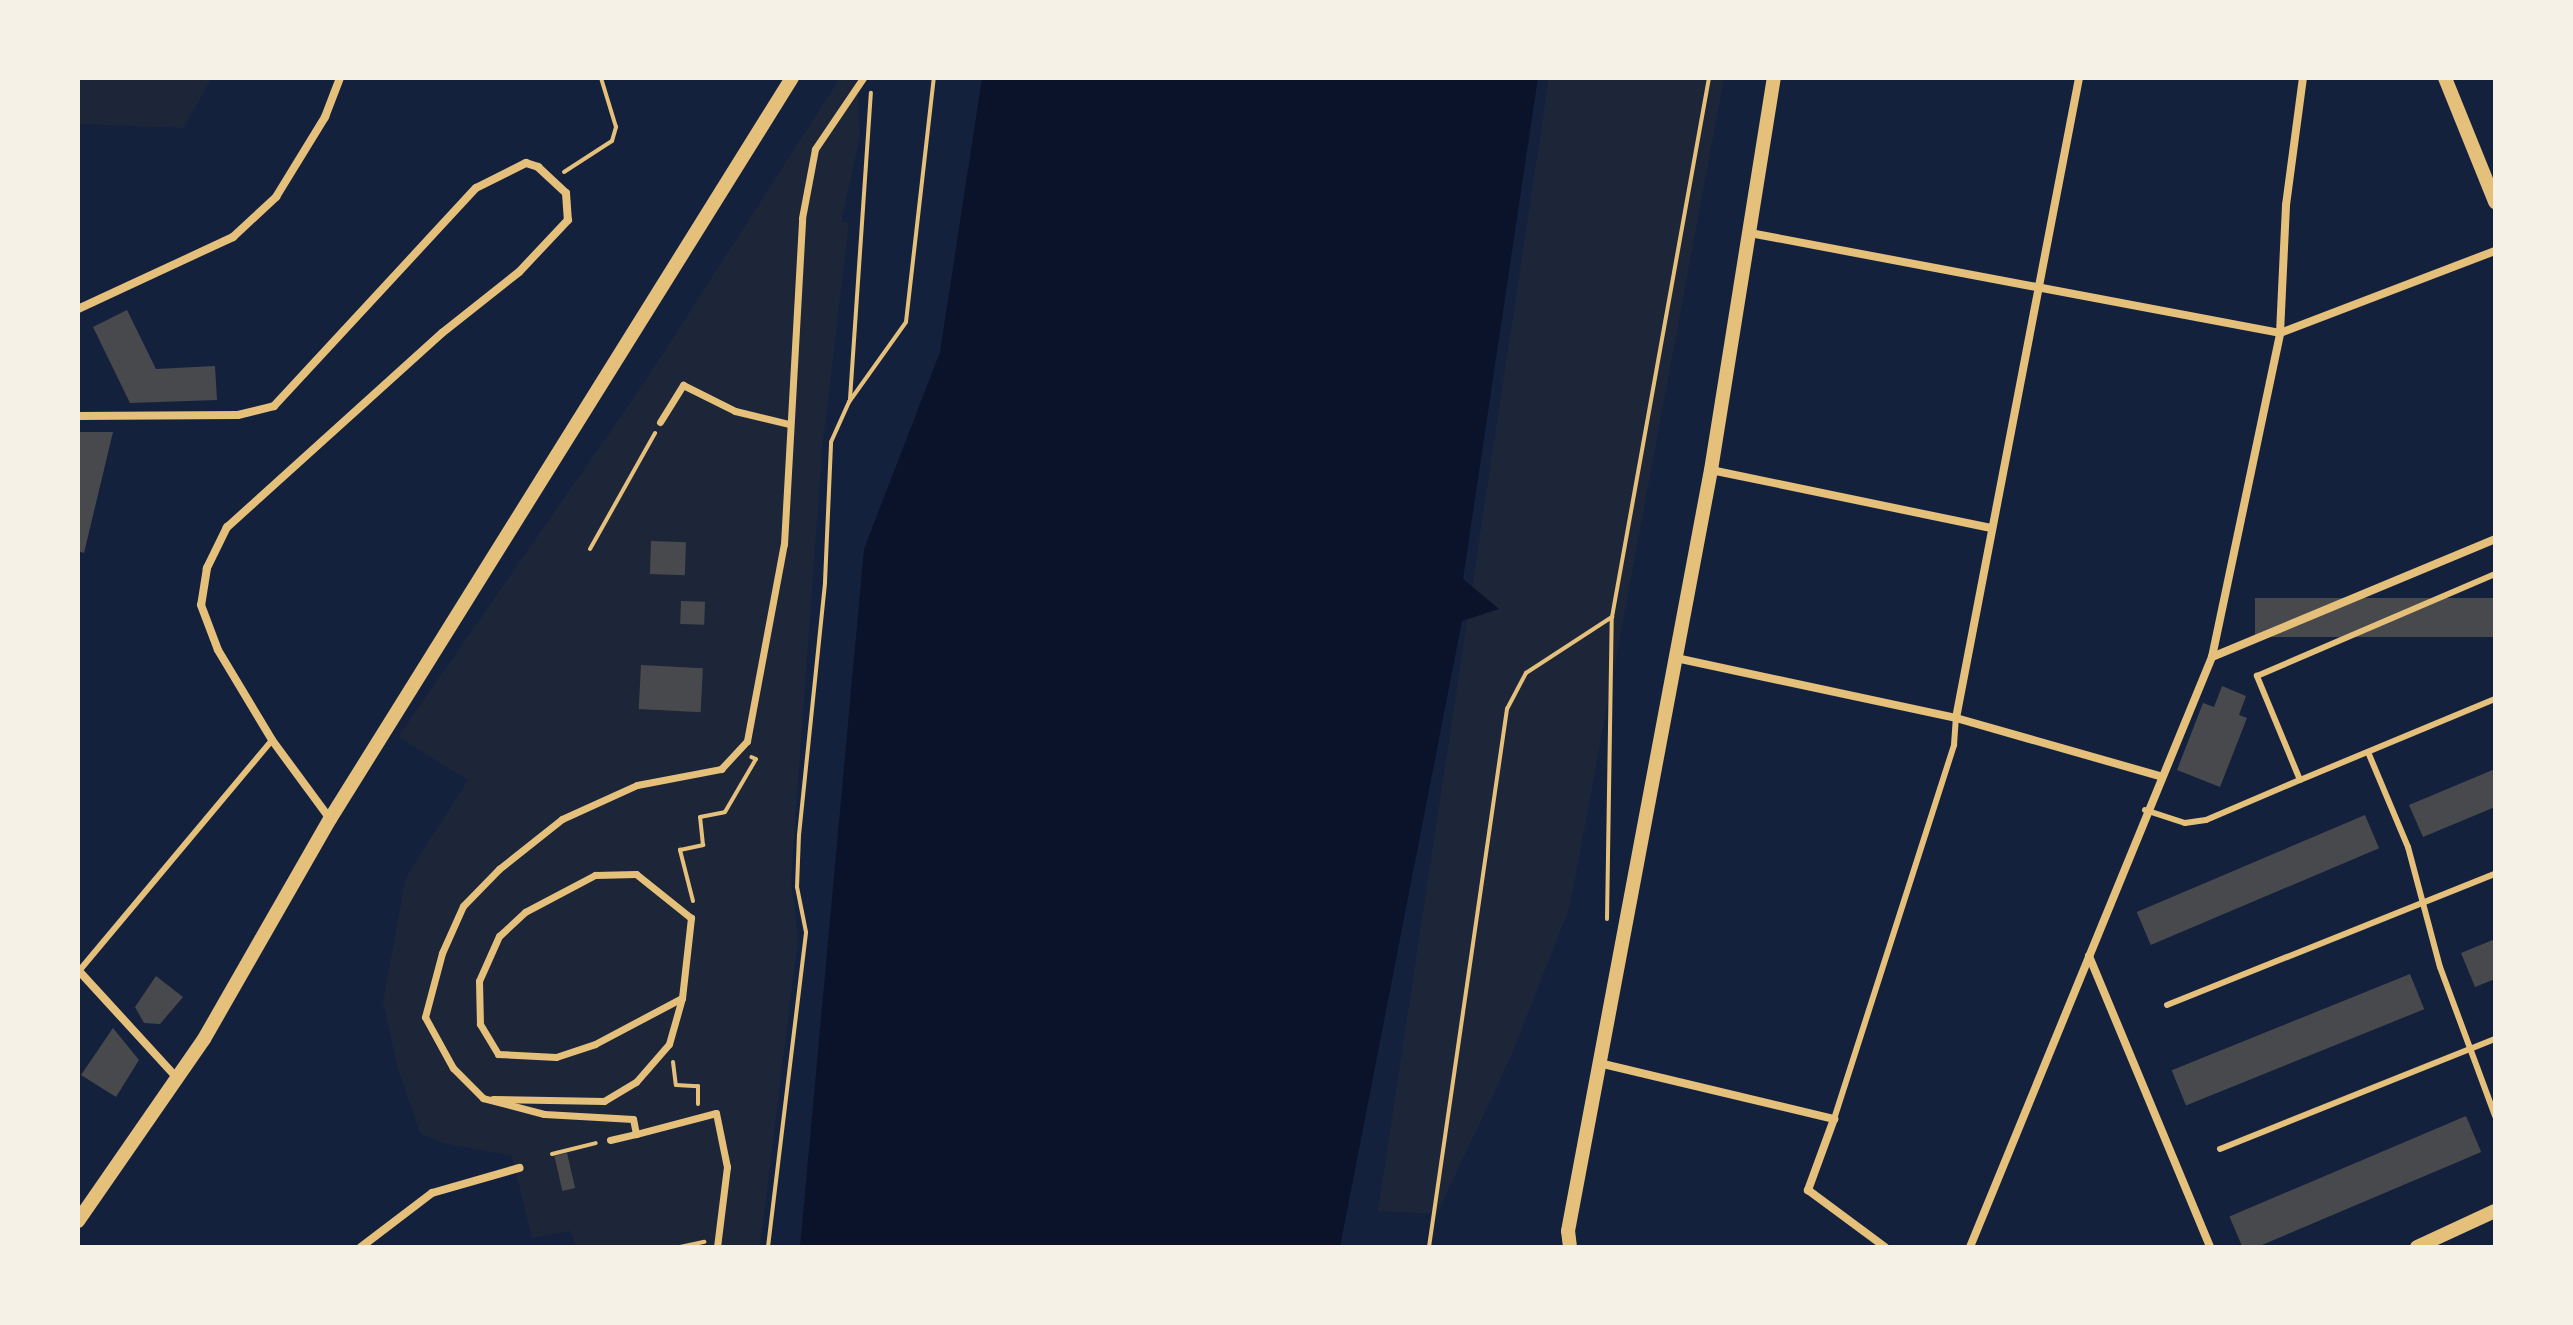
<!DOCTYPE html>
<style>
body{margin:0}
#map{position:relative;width:2573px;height:1325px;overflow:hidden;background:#14213d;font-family:"Libre Baskerville",serif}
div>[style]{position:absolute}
.green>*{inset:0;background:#1d2539}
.water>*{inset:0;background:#0b132b}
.building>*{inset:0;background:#48494c;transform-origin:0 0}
.path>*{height:4px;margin:-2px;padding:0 2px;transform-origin:2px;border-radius:2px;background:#e5c07b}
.service>*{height:6px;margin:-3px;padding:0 3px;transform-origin:3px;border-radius:3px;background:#e5c07b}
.pedestrian>*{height:7px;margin:-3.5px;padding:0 3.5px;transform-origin:3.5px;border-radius:3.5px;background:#e5c07b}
.minor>*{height:8px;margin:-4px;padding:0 4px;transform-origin:4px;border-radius:4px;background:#e5c07b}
.tertiary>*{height:14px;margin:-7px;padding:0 7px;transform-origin:7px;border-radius:7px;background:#e5c07b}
span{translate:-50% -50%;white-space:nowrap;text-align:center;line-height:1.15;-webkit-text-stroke:8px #f6f1e7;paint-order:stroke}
.frame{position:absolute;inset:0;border:80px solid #f6f1e7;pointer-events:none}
</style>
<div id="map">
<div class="green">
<i style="clip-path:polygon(78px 78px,212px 78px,183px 128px,78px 124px)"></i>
<i style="clip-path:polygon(840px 78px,857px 78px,860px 136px,841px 222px,849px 222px,822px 451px,791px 879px,798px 938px,760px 1247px,576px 1247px,571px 1231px,532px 1238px,512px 1156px,443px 1143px,420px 1133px,397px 1065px,383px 1002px,406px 877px,468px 780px,398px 737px,644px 383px)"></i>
<i style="clip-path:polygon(1549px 78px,1724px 78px,1570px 906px,1511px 1056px,1437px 1214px,1378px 1211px)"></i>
</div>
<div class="water">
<i style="clip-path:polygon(982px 78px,1538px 78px,1463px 579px,1499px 609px,1462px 621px,1340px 1247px,800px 1247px,864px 549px,940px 352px)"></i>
</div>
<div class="building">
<i style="clip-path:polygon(127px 310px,156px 369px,215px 366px,217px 400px,130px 403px,93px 327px)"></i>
<i style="clip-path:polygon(78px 432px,113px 432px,84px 553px,78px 551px)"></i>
<i style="left:651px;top:541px;width:35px;height:33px;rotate:2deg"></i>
<i style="left:2495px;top:598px;width:39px;height:240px;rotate:90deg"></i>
<i style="left:681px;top:601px;width:24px;height:23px;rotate:2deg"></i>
<i style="left:641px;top:665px;width:62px;height:44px;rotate:3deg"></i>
<i style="clip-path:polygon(2222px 686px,2246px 696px,2239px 715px,2247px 718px,2220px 787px,2177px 770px,2203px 703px,2214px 707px)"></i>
<i style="clip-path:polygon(2495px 769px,2495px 807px,2423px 837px,2409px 805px)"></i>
<i style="left:2365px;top:815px;width:36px;height:248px;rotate:67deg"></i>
<i style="clip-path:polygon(2495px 939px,2495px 979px,2475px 987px,2461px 953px)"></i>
<i style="left:2410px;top:974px;width:38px;height:257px;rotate:68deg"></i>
<i style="clip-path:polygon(156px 976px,183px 997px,160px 1024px,144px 1023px,135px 1007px)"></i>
<i style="clip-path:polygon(113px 1028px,139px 1060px,116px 1097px,81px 1075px)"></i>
<i style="left:2466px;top:1116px;width:39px;height:257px;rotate:67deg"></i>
<i style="left:567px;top:1153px;width:36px;height:13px;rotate:77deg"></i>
</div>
<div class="path">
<i style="left:564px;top:172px;width:57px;rotate:-32.9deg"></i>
<i style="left:612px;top:141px;width:15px;rotate:-74deg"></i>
<i style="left:616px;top:127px;width:51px;rotate:-107deg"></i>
<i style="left:850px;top:399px;width:307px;rotate:-86.1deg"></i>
<i style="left:590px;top:549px;width:133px;rotate:-60.7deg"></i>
<i style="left:693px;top:901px;width:53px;rotate:-104.3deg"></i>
<i style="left:680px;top:850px;width:24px;rotate:-12deg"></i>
<i style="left:703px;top:845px;width:28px;rotate:-96deg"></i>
<i style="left:700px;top:817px;width:25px;rotate:-11deg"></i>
<i style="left:725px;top:812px;width:61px;rotate:-59.7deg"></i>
<i style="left:756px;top:759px;width:5px;rotate:-158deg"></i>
<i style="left:1607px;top:919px;width:302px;rotate:-89.1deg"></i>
<i style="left:673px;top:1062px;width:23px;rotate:83deg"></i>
<i style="left:676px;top:1085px;width:22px;rotate:3deg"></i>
<i style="left:698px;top:1086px;width:18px;rotate:90deg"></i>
<i style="left:552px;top:1154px;width:45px;rotate:-14deg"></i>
<i style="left:680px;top:1247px;width:25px;rotate:-12deg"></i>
<i style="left:768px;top:1247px;width:317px;rotate:-83.1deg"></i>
<i style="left:806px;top:932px;width:46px;rotate:-101.3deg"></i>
<i style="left:797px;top:887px;width:52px;rotate:-87.8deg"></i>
<i style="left:799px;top:835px;width:254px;rotate:-84.1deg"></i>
<i style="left:825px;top:582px;width:140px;rotate:-87.5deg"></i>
<i style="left:831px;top:442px;width:44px;rotate:-65.8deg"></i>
<i style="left:849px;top:402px;width:98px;rotate:-54.5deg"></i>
<i style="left:906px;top:322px;width:246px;rotate:-83.5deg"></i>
<i style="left:1429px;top:1247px;width:544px;rotate:-81.75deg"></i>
<i style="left:1507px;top:709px;width:41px;rotate:-62.2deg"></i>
<i style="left:1526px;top:673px;width:103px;rotate:-33.1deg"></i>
<i style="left:1612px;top:617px;width:548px;rotate:-79.8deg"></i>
</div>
<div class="service">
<i style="left:2368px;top:752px;width:103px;rotate:67.2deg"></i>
<i style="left:2408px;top:847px;width:124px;rotate:75.1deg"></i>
<i style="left:2440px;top:967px;width:159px;rotate:69.7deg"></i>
<i style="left:2300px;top:780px;width:211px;rotate:-22.6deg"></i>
<i style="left:2145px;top:810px;width:42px;rotate:18deg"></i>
<i style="left:2185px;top:823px;width:21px;rotate:-8deg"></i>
<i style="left:2206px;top:820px;width:102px;rotate:-23.1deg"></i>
<i style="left:2300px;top:780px;width:113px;rotate:-112.5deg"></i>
<i style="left:2257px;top:676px;width:259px;rotate:-23.2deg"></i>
<i style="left:79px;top:971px;width:301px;rotate:-50.1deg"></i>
<i style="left:2167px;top:1005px;width:353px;rotate:-21.8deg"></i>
<i style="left:1834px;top:1119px;width:393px;rotate:-72.2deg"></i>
<i style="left:1954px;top:745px;width:27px;rotate:-86deg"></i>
<i style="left:2220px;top:1149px;width:296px;rotate:-21.8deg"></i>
</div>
<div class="pedestrian">
<i style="left:660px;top:422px;width:44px;rotate:-58.1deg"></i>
<i style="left:683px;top:385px;width:58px;rotate:26.6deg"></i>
<i style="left:735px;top:411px;width:56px;rotate:13.5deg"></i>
<i style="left:493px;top:1099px;width:111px;rotate:1deg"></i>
<i style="left:604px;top:1101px;width:37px;rotate:-31deg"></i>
<i style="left:636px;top:1082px;width:50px;rotate:-49deg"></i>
<i style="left:669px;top:1044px;width:48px;rotate:-74.2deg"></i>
<i style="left:682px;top:998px;width:81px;rotate:-83.6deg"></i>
<i style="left:691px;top:918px;width:70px;rotate:-141.3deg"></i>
<i style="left:636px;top:874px;width:41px;rotate:178.6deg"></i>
<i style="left:595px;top:875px;width:79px;rotate:152.1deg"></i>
<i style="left:525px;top:912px;width:35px;rotate:137deg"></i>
<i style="left:499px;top:936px;width:49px;rotate:114deg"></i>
<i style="left:479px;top:981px;width:43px;rotate:88.7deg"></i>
<i style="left:480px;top:1024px;width:35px;rotate:59deg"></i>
<i style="left:498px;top:1054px;width:58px;rotate:3deg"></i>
<i style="left:556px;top:1057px;width:41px;rotate:-18.4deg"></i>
<i style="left:595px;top:1044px;width:98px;rotate:-27.9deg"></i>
<i style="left:610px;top:1140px;width:27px;rotate:-13deg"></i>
<i style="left:717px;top:1247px;width:81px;rotate:-82.9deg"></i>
<i style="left:727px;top:1167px;width:55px;rotate:-101.5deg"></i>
<i style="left:716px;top:1113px;width:83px;rotate:165.3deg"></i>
<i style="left:636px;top:1134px;width:15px;rotate:-101deg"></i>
<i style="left:633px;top:1119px;width:89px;rotate:-176.8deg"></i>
<i style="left:544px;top:1114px;width:63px;rotate:-165.3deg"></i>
<i style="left:483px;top:1098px;width:42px;rotate:-135deg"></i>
<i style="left:453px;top:1068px;width:58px;rotate:-118.8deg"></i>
<i style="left:425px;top:1017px;width:66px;rotate:-75.1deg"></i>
<i style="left:442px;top:953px;width:51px;rotate:-65.9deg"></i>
<i style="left:463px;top:906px;width:52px;rotate:-45.8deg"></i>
<i style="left:499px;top:869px;width:80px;rotate:-38.4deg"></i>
<i style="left:562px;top:819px;width:82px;rotate:-24.4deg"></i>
<i style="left:637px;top:785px;width:86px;rotate:-10.8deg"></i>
<i style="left:721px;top:769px;width:38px;rotate:-47deg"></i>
<i style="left:747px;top:741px;width:200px;rotate:-79.4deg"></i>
<i style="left:784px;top:544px;width:326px;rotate:-86.8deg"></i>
<i style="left:802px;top:218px;width:70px;rotate:-79.3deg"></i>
<i style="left:815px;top:149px;width:86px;rotate:-55.9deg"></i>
</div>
<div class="minor">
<i style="left:1750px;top:233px;width:539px;rotate:10.68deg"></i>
<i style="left:78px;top:309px;width:171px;rotate:-24.9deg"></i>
<i style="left:233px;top:237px;width:59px;rotate:-42.9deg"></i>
<i style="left:276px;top:197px;width:94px;rotate:-58.5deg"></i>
<i style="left:325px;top:117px;width:42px;rotate:-69deg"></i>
<i style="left:2280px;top:333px;width:230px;rotate:-20.9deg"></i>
<i style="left:78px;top:416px;width:160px;rotate:-0.4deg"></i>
<i style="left:238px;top:415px;width:37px;rotate:-14deg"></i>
<i style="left:274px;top:406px;width:297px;rotate:-47.2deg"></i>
<i style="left:476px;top:188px;width:56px;rotate:-26.6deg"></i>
<i style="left:526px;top:163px;width:13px;rotate:18deg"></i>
<i style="left:538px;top:167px;width:38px;rotate:43deg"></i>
<i style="left:566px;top:193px;width:27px;rotate:86deg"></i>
<i style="left:568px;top:220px;width:71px;rotate:133.3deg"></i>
<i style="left:519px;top:272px;width:98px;rotate:141.6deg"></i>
<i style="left:442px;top:333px;width:290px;rotate:137.9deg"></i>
<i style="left:227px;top:527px;width:46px;rotate:116deg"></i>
<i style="left:207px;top:568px;width:37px;rotate:99deg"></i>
<i style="left:201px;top:605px;width:48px;rotate:69.3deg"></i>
<i style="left:218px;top:650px;width:105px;rotate:59deg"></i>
<i style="left:272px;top:740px;width:98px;rotate:53.7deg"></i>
<i style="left:1711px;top:470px;width:286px;rotate:11.7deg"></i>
<i style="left:2212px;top:657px;width:331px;rotate:-78.1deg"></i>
<i style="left:2280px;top:333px;width:128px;rotate:-87.3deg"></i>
<i style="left:2286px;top:205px;width:128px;rotate:-82.4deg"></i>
<i style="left:1676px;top:658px;width:286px;rotate:12.1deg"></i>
<i style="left:1956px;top:718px;width:212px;rotate:15.9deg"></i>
<i style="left:1956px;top:718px;width:652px;rotate:-79.12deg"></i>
<i style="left:2089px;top:956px;width:315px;rotate:67.4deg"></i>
<i style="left:79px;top:971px;width:147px;rotate:47.5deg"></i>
<i style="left:1599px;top:1063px;width:242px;rotate:13.4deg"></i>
<i style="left:1834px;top:1119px;width:76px;rotate:110.1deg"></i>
<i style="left:1808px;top:1190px;width:96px;rotate:36.5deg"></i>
<i style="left:361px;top:1247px;width:89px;rotate:-37.3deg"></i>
<i style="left:432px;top:1193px;width:91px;rotate:-16deg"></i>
<i style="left:1970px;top:1247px;width:638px;rotate:-67.7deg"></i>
<i style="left:2212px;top:657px;width:307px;rotate:-22.6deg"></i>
</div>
<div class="tertiary">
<i style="left:2445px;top:78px;width:134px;rotate:68deg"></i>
<i style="left:78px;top:1221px;width:221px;rotate:-55.3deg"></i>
<i style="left:204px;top:1039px;width:254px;rotate:-60.2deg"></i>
<i style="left:330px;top:819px;width:873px;rotate:-58.06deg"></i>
<i style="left:1570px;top:1247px;width:16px;rotate:-97deg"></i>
<i style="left:1568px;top:1231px;width:774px;rotate:-79.36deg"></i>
<i style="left:1711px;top:470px;width:397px;rotate:-80.9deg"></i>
<i style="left:2417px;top:1247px;width:86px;rotate:-24.8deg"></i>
</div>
<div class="frame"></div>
</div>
